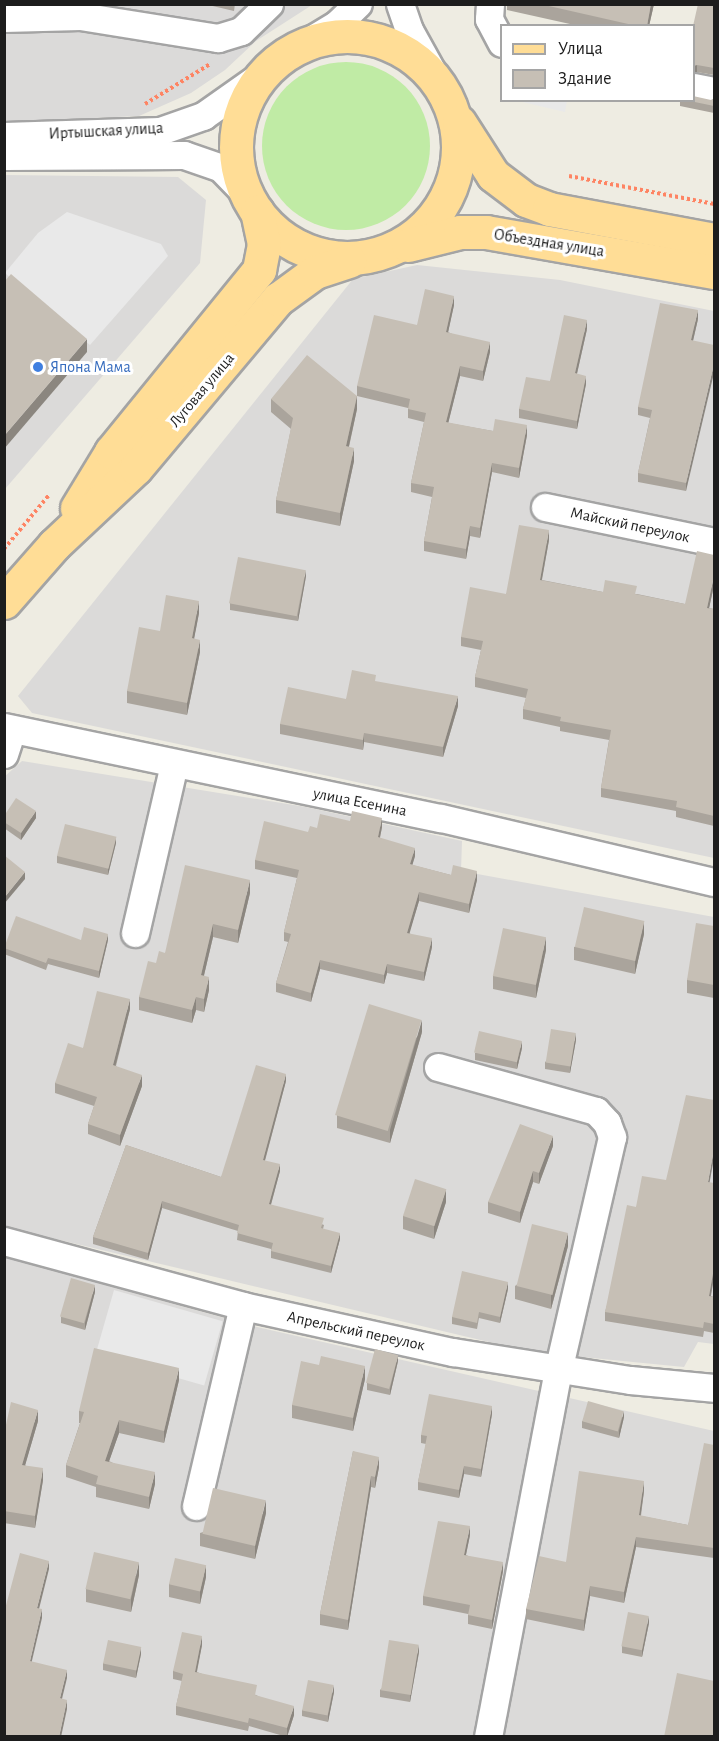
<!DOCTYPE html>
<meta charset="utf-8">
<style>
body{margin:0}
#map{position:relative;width:719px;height:1741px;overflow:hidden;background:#eeece2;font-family:"Alegreya Sans",sans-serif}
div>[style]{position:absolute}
.residential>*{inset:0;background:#dbdad9}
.grass>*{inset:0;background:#c0eba5}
.round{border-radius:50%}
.parking>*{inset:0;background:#e9e9e9;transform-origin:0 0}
.path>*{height:4px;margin-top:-2px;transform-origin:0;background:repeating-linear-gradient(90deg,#fe8463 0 3px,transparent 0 6px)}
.roads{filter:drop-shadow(2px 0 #a4a4a4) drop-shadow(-2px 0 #a4a4a4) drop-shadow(0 2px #a4a4a4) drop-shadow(0 -2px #a4a4a4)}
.minor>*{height:27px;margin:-13.5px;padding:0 13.5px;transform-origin:13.5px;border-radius:13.5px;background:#fff}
.major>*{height:33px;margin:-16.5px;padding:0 16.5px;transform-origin:16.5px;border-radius:16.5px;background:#ffdd96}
.major>.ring{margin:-16.5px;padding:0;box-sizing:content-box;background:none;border:33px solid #ffdd96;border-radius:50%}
.wall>*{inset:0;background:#aaa49c}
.shaded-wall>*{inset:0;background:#8b867f}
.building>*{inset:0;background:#c6bfb5;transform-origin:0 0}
.dots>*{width:16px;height:16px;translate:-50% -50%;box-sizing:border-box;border:3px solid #fff;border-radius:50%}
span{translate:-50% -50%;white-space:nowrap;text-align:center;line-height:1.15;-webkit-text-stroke:6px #fff;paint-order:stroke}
.street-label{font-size:16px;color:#1d1d1d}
.shop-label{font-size:16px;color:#366cbe}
.left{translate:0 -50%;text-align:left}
.frame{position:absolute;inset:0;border:6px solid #1d1d1d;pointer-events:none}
.legend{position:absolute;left:500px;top:24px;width:195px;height:78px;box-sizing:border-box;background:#fff;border:2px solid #a5a5a5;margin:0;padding:8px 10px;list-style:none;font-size:18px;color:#1d1d1d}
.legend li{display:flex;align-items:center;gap:12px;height:30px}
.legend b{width:30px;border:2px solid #a5a5a5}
</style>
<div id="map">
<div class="residential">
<i style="clip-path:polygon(4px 5px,312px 5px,256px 41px,225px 70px,191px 93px,139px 116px,5px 122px)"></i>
<i style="clip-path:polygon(5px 175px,178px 177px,206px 200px,200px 263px,5px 489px)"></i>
<i style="clip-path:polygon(417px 265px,560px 280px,714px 311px,714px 858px,32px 713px,18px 696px,353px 279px)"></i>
<i style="clip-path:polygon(22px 761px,306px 807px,462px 841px,461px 871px,714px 917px,714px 1344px,698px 1342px,684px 1367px,531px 1352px,5px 1227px,4px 777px)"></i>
<i style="clip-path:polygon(4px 1257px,257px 1327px,714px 1431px,714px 1736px,5px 1736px)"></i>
</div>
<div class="grass">
<i class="round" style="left:262px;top:62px;width:168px;height:168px"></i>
</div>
<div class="parking">
<i style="clip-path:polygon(518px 101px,567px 100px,567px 101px,565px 112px)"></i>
<i style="clip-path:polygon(67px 212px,161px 244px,168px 256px,90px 345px,5px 273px,38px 233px)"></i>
<i style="left:114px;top:1290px;width:113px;height:67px;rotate:16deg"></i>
</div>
<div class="path">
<i style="left:145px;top:104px;width:76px;rotate:-31.6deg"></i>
<i style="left:569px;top:176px;width:148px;rotate:10.9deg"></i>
<i style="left:4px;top:549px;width:70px;rotate:-50.2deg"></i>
</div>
<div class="roads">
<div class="minor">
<i style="left:400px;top:4px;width:28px;rotate:71deg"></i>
<i style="left:409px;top:30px;width:64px;rotate:61deg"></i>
<i style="left:490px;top:4px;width:15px;rotate:94deg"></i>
<i style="left:489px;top:19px;width:27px;rotate:62deg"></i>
<i style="left:4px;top:18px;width:76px;rotate:-1.5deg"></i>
<i style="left:80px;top:16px;width:140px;rotate:9.1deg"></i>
<i style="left:218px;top:38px;width:24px;rotate:-17deg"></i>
<i style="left:241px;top:31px;width:39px;rotate:-44deg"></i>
<i style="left:299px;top:47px;width:44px;rotate:-31.2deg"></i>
<i style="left:337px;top:24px;width:29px;rotate:-44deg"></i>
<i style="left:694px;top:87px;width:20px;rotate:11deg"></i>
<i style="left:4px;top:136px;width:156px;rotate:-1.8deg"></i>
<i style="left:160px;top:131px;width:46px;rotate:-19.2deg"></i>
<i style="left:203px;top:116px;width:75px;rotate:-35.2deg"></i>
<i style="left:4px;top:156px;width:180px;rotate:-0.3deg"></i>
<i style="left:184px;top:155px;width:39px;rotate:19deg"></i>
<i style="left:221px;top:168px;width:37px;rotate:46deg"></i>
<i style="left:545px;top:507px;width:173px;rotate:11.7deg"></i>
<i style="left:4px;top:727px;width:446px;rotate:11.8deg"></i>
<i style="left:441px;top:818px;width:280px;rotate:13.2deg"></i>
<i style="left:4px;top:754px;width:26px;rotate:-72deg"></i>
<i style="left:135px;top:933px;width:173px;rotate:-77deg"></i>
<i style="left:438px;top:1067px;width:164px;rotate:15.6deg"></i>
<i style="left:596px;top:1111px;width:16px;rotate:47deg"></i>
<i style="left:607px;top:1123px;width:15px;rotate:70deg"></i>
<i style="left:612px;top:1137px;width:239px;rotate:103deg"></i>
<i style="left:558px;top:1370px;width:373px;rotate:100.8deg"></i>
<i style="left:4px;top:1241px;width:248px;rotate:15.2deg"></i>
<i style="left:243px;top:1306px;width:215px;rotate:12.4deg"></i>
<i style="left:453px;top:1352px;width:179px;rotate:9deg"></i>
<i style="left:630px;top:1380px;width:84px;rotate:5.4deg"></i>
<i style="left:196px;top:1506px;width:205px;rotate:-76.8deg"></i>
</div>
<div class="major">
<i class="ring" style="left:236px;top:36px;width:189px;height:189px"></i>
<i style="left:459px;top:122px;width:63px;rotate:57.3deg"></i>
<i style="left:493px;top:175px;width:41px;rotate:37.1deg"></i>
<i style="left:526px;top:200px;width:25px;rotate:21deg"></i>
<i style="left:549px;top:209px;width:168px;rotate:10.6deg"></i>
<i style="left:408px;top:245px;width:54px;rotate:-14deg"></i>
<i style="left:460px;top:232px;width:26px"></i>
<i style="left:486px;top:232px;width:231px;rotate:10deg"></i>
<i style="left:77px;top:508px;width:66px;rotate:-58.7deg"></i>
<i style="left:111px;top:452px;width:235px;rotate:-50.9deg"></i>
<i style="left:259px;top:270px;width:26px;rotate:-79deg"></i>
<i style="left:264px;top:244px;width:33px;rotate:-102deg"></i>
<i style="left:4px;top:602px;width:76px;rotate:-48.7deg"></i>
<i style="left:54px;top:545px;width:112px;rotate:-43.2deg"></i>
<i style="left:136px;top:468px;width:221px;rotate:-50deg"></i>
<i style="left:278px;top:299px;width:46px;rotate:-36.1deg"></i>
<i style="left:315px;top:272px;width:36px;rotate:-18deg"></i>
</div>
</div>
<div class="wall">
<i style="clip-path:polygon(204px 4px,235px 4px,234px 11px)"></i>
<i style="clip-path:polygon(507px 4px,654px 4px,649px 26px,579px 26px,507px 10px)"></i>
<i style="clip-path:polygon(714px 4px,714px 75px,697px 72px,693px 72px,693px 26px)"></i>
<i style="clip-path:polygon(714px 99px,714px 113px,680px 106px,680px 100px,711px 100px)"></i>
<i style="clip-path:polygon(454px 305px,448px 332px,490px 352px,483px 381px,460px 376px,448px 423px,493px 431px,527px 435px,519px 478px,492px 472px,480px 538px,470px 536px,466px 559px,424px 551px,424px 541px,432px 497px,411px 492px,411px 483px,424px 422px,408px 418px,408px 408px,357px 396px,357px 409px,349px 447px,354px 461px,340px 526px,276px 513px,276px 500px,291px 429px,271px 412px,271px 399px,357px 396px,357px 386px,417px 325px)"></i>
<i style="clip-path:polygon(698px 319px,693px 341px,686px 491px,638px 482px,638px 473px,650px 418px,638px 415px,638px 407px)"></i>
<i style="clip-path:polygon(587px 329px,577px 374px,586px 384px,577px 429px,519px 418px,519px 409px,550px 381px)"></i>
<i style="clip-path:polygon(549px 540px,542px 580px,603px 592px,637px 594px,685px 604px,714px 586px,709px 608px,714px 609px,714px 826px,676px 817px,676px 811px,601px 797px,601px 788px,609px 740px,560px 731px,560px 727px,523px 719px,523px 709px,526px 698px,475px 687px,475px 677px,481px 650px,461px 646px,461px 637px,506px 594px)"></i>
<i style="clip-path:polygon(306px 576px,298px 621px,230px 610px,230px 603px)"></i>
<i style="clip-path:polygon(199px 613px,194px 638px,200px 652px,187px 715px,127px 703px,127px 691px,160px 631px)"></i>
<i style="clip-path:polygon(376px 682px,458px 706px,443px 757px,364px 742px,363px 750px,280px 734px,280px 724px,346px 699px)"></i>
<i style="clip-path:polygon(4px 816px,36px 818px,21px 840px,4px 828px)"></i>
<i style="clip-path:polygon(350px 821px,382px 827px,380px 838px,415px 856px,412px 865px,451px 875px,477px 880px,469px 913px,419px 901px,409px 933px,432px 947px,424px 981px,387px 973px,384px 984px,320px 969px,311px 1002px,276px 992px,276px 983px,288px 942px,284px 941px,284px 932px,297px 878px,255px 869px,255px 860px,317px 828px)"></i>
<i style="clip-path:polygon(116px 843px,108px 875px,57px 863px,57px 856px)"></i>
<i style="clip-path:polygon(250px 893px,238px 943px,213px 937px,204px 975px,209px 990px,204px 1012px,196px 1010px,192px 1023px,139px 1010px,139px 997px,165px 953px)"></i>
<i style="clip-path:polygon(714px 926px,714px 998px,687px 993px,687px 980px)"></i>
<i style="clip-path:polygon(644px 934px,635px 974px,574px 960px,574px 947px)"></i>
<i style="clip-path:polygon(81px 940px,108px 940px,99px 978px,48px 964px,46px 970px,4px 954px,4px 946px)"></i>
<i style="clip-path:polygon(546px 950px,536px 998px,493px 989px,493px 976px)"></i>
<i style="clip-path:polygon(130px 1009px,116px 1066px,142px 1086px,120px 1146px,88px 1134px,88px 1124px,94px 1106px,55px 1093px,55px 1083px,83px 1048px)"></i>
<i style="clip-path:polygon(422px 1032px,390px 1143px,337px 1128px,337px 1115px)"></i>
<i style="clip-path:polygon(576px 1040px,570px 1073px,545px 1069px,545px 1062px)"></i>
<i style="clip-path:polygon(522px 1048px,517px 1069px,475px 1060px,475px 1053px)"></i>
<i style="clip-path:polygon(286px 1081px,265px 1161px,280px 1171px,271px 1205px,324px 1225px,323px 1229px,340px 1239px,331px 1273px,271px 1258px,271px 1249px,237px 1240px,238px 1231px,162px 1208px,148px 1260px,93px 1244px,93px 1237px,126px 1145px,221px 1177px)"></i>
<i style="clip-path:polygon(553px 1146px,539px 1184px,533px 1182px,520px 1223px,488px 1213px,488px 1202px)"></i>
<i style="clip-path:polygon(666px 1180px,709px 1182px,714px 1277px,711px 1296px,714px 1297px,714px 1333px,704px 1331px,703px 1337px,605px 1321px,605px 1312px,636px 1207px)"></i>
<i style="clip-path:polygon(446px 1202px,434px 1239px,403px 1229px,403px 1216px)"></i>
<i style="clip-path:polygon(568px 1246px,551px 1309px,515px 1299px,515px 1286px)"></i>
<i style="clip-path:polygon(508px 1289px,500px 1323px,479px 1318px,477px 1329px,452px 1324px,452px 1317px)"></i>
<i style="clip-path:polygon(95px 1292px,85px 1330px,61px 1323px,61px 1317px)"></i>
<i style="clip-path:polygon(398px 1361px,390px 1395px,367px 1390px,367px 1383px)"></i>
<i style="clip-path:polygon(319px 1365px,365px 1379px,353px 1431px,292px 1418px,292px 1405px)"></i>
<i style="clip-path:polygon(179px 1380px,164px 1443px,119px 1433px,109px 1461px,155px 1484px,149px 1509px,96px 1497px,96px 1487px,66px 1477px,66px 1465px,80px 1423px,79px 1423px,79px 1411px)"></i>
<i style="clip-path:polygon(492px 1414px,481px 1477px,464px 1474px,459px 1498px,418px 1490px,418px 1482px,426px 1444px,421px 1443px,421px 1435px)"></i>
<i style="clip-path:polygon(624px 1417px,619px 1438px,582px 1428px,582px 1421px)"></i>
<i style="clip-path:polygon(38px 1421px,25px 1465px,43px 1480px,35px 1528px,4px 1523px,4px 1434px)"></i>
<i style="clip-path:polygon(714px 1445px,714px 1558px,636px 1547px,624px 1603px,590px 1596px,584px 1631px,526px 1619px,526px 1609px,566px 1562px,644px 1491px,641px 1516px,688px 1525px)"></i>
<i style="clip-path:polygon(353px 1451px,379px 1467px,375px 1488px,371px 1487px,348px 1630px,320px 1625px,320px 1614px)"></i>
<i style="clip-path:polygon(266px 1513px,255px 1559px,200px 1546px,200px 1533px)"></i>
<i style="clip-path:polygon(470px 1535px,466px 1555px,503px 1571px,492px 1629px,468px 1624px,468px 1614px,423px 1605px,423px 1596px)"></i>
<i style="clip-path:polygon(139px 1575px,131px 1612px,86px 1602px,86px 1589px)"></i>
<i style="clip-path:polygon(206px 1577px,200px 1604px,169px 1597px,169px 1584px)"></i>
<i style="clip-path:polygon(649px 1623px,642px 1657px,622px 1653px,622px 1646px)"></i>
<i style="clip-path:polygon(202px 1645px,197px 1672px,256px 1695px,294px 1715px,287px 1737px,249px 1726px,248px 1731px,176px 1715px,176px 1706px,182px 1681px,173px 1679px,173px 1671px)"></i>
<i style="clip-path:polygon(419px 1652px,410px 1702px,380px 1697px,380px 1690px)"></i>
<i style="clip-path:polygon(141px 1654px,136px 1678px,103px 1670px,103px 1663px)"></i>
<i style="clip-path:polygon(334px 1692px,328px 1722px,302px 1716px,302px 1710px)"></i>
</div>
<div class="shaded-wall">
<i style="clip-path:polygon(651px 4px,654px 4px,649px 26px,647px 26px)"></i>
<i style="clip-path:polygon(697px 65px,697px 72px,693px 72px,693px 66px)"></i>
<i style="clip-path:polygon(454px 296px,454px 305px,446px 342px,446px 332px)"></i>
<i style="clip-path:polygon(698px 310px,698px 319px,691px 349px,691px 340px)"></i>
<i style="clip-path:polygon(587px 320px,587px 329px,575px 382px,575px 373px)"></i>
<i style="clip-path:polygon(87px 339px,87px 352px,4px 449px,4px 436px)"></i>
<i style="clip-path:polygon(490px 342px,490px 352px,483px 381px,483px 371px)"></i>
<i style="clip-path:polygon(714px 364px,714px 373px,686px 491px,686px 483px)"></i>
<i style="clip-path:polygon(460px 366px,460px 376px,446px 432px,446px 422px)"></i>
<i style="clip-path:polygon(586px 376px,586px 384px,577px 429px,577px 421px)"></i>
<i style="clip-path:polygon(357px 396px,357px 409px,346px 459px,346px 446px)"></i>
<i style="clip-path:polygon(527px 425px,527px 435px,519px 478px,519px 468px)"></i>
<i style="clip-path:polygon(354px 448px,354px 461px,340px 526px,340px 513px)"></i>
<i style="clip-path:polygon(492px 463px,492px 472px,480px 538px,480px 528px)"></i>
<i style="clip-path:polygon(470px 526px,470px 536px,466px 559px,466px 549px)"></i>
<i style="clip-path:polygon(549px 530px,549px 540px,540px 589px,540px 580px)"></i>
<i style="clip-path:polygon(306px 570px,306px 576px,298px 621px,298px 615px)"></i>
<i style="clip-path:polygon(714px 576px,714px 585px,707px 618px,707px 608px)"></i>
<i style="clip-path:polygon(199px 601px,199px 613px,192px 650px,192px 638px)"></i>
<i style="clip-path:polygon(200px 640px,200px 652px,187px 715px,187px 703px)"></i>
<i style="clip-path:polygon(458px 696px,458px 706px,443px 757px,443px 747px)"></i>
<i style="clip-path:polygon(364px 733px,364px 742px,363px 750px,363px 740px)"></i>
<i style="clip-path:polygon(36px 811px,36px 818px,21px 840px,21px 833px)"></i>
<i style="clip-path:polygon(382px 818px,382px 827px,378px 846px,378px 837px)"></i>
<i style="clip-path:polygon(116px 837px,116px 843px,108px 875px,108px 869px)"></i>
<i style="clip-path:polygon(415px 848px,415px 856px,410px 873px,410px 864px)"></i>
<i style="clip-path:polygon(477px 871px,477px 880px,469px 913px,469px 904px)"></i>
<i style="clip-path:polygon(25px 872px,25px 879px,4px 904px,4px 898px)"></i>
<i style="clip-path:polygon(250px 880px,250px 893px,238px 943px,238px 930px)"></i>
<i style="clip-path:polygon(419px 892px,419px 901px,407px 942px,407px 933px)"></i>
<i style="clip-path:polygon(644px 921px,644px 934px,635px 974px,635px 961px)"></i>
<i style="clip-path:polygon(213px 924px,213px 937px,201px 988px,201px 975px)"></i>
<i style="clip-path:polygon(108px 934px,108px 940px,99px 978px,99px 971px)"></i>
<i style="clip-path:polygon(546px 937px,546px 950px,536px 998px,536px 985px)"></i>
<i style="clip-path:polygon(432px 938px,432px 947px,424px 981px,424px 972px)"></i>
<i style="clip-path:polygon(320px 960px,320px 969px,311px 1002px,311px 993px)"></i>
<i style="clip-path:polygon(387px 964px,387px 973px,384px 984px,384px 975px)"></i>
<i style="clip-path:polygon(209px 977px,209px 990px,204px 1012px,204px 999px)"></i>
<i style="clip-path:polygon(196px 997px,196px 1010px,192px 1023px,192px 1010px)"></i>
<i style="clip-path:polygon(130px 999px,130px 1009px,113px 1075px,113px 1065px)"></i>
<i style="clip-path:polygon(422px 1020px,422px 1032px,390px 1143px,390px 1130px)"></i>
<i style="clip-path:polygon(576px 1033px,576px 1040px,570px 1073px,570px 1067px)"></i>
<i style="clip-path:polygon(522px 1041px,522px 1048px,517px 1069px,517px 1062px)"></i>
<i style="clip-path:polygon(286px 1074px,286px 1081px,263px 1167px,263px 1160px)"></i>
<i style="clip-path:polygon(142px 1075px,142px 1086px,120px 1146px,120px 1135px)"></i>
<i style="clip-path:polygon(553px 1136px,553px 1146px,539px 1184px,539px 1173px)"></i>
<i style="clip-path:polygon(714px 1149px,714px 1158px,708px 1191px,708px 1182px)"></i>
<i style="clip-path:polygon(280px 1164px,280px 1171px,269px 1211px,269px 1204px)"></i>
<i style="clip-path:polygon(533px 1171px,533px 1182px,520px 1223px,520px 1212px)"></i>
<i style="clip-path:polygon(446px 1189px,446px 1202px,434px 1239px,434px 1226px)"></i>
<i style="clip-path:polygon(162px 1201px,162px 1208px,148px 1260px,148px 1253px)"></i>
<i style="clip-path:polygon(340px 1233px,340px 1239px,331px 1273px,331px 1266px)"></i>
<i style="clip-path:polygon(568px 1233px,568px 1246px,551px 1309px,551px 1296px)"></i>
<i style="clip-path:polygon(714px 1268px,714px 1277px,709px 1305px,709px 1296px)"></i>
<i style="clip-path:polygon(508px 1282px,508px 1289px,500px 1323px,500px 1317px)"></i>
<i style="clip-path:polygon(95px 1285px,95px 1292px,85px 1330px,85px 1323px)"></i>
<i style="clip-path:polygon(398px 1355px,398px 1361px,390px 1395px,390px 1389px)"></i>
<i style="clip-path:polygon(365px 1366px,365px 1379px,353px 1431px,353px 1418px)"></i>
<i style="clip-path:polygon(179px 1368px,179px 1380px,164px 1443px,164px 1431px)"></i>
<i style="clip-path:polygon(492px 1406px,492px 1414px,481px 1477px,481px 1469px)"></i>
<i style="clip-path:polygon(38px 1410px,38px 1421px,22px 1476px,22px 1465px)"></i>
<i style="clip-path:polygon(624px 1411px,624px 1417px,619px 1438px,619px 1431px)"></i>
<i style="clip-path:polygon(119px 1420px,119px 1433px,105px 1473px,105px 1461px)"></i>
<i style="clip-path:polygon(379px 1457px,379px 1467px,375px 1488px,375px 1477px)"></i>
<i style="clip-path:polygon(464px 1466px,464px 1474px,459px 1498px,459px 1490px)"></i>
<i style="clip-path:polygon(43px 1468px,43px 1480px,35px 1528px,35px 1516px)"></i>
<i style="clip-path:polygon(155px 1472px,155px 1484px,149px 1509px,149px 1497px)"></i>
<i style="clip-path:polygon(371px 1476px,371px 1487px,348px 1630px,348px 1620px)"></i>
<i style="clip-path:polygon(644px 1481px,644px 1491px,639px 1526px,639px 1515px)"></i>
<i style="clip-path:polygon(266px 1500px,266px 1513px,255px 1559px,255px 1546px)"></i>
<i style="clip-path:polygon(470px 1526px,470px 1535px,464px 1564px,464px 1555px)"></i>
<i style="clip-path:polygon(636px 1537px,636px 1547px,624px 1603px,624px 1592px)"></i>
<i style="clip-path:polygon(49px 1561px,49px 1569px,37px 1617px,37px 1608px)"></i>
<i style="clip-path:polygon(139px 1562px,139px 1575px,131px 1612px,131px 1599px)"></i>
<i style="clip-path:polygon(503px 1562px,503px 1571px,492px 1629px,492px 1620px)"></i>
<i style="clip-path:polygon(206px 1565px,206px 1577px,200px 1604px,200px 1591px)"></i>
<i style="clip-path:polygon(590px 1586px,590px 1596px,584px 1631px,584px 1620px)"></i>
<i style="clip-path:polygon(42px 1609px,42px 1618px,30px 1669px,30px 1661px)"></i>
<i style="clip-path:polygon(649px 1616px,649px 1623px,642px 1657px,642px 1650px)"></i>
<i style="clip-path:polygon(202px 1636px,202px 1645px,195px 1680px,195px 1672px)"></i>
<i style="clip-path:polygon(419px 1645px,419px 1652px,410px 1702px,410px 1695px)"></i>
<i style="clip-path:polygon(141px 1647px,141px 1654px,136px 1678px,136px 1671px)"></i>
<i style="clip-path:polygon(67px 1670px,67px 1678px,60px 1707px,60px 1698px)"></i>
<i style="clip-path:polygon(334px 1685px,334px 1692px,328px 1722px,328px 1715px)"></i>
<i style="clip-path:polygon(67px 1700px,67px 1709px,61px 1737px,59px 1737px)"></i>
<i style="clip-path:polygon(294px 1706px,294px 1715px,287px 1737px,287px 1728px)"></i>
</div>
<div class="building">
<i style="clip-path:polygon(540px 4px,651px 4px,647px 26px,637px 26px)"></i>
<i style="clip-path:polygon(698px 4px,714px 4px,714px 68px,697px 65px,693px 66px,693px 26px)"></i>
<i style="clip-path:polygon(693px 96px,711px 100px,714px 99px,714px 106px,685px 100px,693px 100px)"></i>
<i style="clip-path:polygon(11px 274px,87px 339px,4px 436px,4px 282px)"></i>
<i style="clip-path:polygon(425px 289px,454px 296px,446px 332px,490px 342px,483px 371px,460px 366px,446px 422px,493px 431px,495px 419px,527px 425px,519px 468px,492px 463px,480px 528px,470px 526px,466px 549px,424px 541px,434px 487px,411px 483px,426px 413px,408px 409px,410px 399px,357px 386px,374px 315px,417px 325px)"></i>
<i style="clip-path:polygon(660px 303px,698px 310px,691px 340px,714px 345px,714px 364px,686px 483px,638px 473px,652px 410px,638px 407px)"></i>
<i style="clip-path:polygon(564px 315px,587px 320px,575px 373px,586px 376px,577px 421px,519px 409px,526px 377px,550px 381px)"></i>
<i style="clip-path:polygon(307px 355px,357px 396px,346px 446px,354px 448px,340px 513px,276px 500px,293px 418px,271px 399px)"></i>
<i style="clip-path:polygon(519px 525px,549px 530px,540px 580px,603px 592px,605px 580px,637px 586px,635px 594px,685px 604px,697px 551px,714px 555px,714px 576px,707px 608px,714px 609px,714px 816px,676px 807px,677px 801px,601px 788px,611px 730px,560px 721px,561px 717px,523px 709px,528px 689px,475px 677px,483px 641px,461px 637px,470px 587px,506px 594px)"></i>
<i style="left:238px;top:557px;width:69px;height:47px;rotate:11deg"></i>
<i style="clip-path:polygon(166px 595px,199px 601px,192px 638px,200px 640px,187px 703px,127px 691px,139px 627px,160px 631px)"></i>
<i style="clip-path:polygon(352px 670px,376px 675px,375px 681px,458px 696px,443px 747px,364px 733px,363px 740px,280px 724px,288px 687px,346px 699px)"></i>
<i style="clip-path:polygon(16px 798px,36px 811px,21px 833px,4px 822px,4px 816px)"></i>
<i style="clip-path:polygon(352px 811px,382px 818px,378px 837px,415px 848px,410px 864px,451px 875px,453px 865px,477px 871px,469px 904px,419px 892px,407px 933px,432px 938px,424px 972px,387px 964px,384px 975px,320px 960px,311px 993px,276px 983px,291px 934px,284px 932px,299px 870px,255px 860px,264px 821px,308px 832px,310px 826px,317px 828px,320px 814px,350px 821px)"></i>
<i style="left:65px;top:824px;width:53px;height:33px;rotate:14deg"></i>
<i style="clip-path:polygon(4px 855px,25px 872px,4px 898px)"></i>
<i style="clip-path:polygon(185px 865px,250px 880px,238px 930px,213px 924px,201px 975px,209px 977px,204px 999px,196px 997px,192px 1010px,139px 997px,148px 961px,156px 963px,159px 951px,165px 953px)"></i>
<i style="left:584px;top:907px;width:62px;height:41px;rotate:13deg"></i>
<i style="clip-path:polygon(16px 916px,81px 940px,84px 927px,108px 934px,99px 971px,48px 958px,46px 963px,4px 948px)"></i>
<i style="clip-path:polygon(696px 923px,714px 926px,714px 985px,687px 980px)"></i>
<i style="left:503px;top:928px;width:44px;height:49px;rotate:12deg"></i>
<i style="clip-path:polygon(97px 991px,130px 999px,113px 1065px,142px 1075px,120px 1135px,88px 1124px,97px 1097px,55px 1083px,68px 1043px,83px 1048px)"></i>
<i style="left:369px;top:1004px;width:55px;height:116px;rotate:17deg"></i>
<i style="left:551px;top:1029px;width:25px;height:34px;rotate:9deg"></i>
<i style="left:479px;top:1031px;width:44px;height:22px;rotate:13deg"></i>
<i style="clip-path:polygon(256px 1065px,286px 1074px,263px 1160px,280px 1164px,269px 1204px,324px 1218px,321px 1228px,340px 1233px,331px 1266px,271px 1251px,273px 1243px,237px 1233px,239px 1225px,162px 1201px,148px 1253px,93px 1237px,126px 1145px,221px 1177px)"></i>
<i style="clip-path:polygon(686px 1095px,714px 1100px,714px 1149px,708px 1182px,714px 1183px,714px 1268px,709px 1296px,714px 1297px,714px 1324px,704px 1322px,703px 1328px,605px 1312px,627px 1205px,636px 1207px,642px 1176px,666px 1180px)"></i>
<i style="clip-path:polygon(520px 1124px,553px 1136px,539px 1173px,533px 1171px,520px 1212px,488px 1202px)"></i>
<i style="left:415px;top:1179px;width:33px;height:39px;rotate:18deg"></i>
<i style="left:532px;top:1224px;width:37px;height:64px;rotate:14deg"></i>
<i style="clip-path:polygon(462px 1271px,508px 1282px,500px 1317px,479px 1312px,477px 1323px,452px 1317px)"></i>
<i style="left:71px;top:1278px;width:25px;height:40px;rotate:16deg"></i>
<i style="clip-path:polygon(94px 1348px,179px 1368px,164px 1431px,119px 1420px,105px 1461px,155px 1472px,149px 1497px,96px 1484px,98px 1476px,66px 1465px,84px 1412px,79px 1411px)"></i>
<i style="left:375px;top:1349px;width:24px;height:35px;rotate:15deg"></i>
<i style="clip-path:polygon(321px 1356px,365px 1366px,353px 1418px,292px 1405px,301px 1361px,319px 1365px)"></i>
<i style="clip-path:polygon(429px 1394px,492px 1406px,481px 1469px,464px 1466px,459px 1490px,418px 1482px,427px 1436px,421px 1435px)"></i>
<i style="left:588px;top:1401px;width:37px;height:21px;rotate:16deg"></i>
<i style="clip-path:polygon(11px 1402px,38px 1410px,22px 1465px,43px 1468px,35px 1516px,4px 1511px,4px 1434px)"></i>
<i style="clip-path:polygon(704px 1443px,714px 1445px,714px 1548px,636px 1537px,624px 1592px,590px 1586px,584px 1620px,526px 1609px,539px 1556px,566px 1562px,579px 1471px,644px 1481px,639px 1515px,688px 1525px)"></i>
<i style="clip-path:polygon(353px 1451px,379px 1457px,375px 1477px,371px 1476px,348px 1620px,320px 1614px)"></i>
<i style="left:213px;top:1488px;width:54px;height:47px;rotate:13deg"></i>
<i style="clip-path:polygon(438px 1521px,470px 1526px,464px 1555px,503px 1562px,492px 1620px,468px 1615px,470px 1605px,423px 1596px)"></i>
<i style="left:94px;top:1552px;width:46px;height:38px;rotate:13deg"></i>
<i style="clip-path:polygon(20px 1553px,49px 1561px,37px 1608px,42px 1609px,30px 1661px,67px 1670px,60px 1698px,67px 1700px,59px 1737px,4px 1737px,4px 1613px)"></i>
<i style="left:175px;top:1558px;width:32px;height:27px;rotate:13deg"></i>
<i style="left:628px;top:1612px;width:21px;height:35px;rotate:11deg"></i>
<i style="clip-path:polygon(182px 1632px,202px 1636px,195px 1672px,257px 1685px,255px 1695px,294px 1706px,287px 1728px,249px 1718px,248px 1723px,176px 1706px,183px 1674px,173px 1671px)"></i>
<i style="left:108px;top:1640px;width:34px;height:24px;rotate:12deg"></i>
<i style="left:389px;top:1640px;width:30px;height:51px;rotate:9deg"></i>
<i style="clip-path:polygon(677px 1673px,714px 1681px,714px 1737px,664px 1737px)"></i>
<i style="left:308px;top:1680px;width:26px;height:31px;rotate:11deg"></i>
</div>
<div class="dots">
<i style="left:38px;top:367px;background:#3f7fe0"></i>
</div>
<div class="street-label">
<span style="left:106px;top:131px;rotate:-3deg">Иртышская улица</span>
<span style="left:549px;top:243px;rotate:9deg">Объездная улица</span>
<span style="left:202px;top:390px;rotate:-50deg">Луговая улица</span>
<span style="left:630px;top:525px;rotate:12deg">Майский переулок</span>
<span style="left:360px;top:802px;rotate:11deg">улица Есенина</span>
<span style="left:356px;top:1331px;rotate:12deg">Апрельский переулок</span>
</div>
<div class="shop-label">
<span class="left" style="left:50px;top:367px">Япона Мама</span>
</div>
<div class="frame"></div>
<ul class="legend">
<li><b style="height:8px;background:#ffdd96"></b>Улица</li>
<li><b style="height:16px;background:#c6bfb5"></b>Здание</li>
</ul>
</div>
